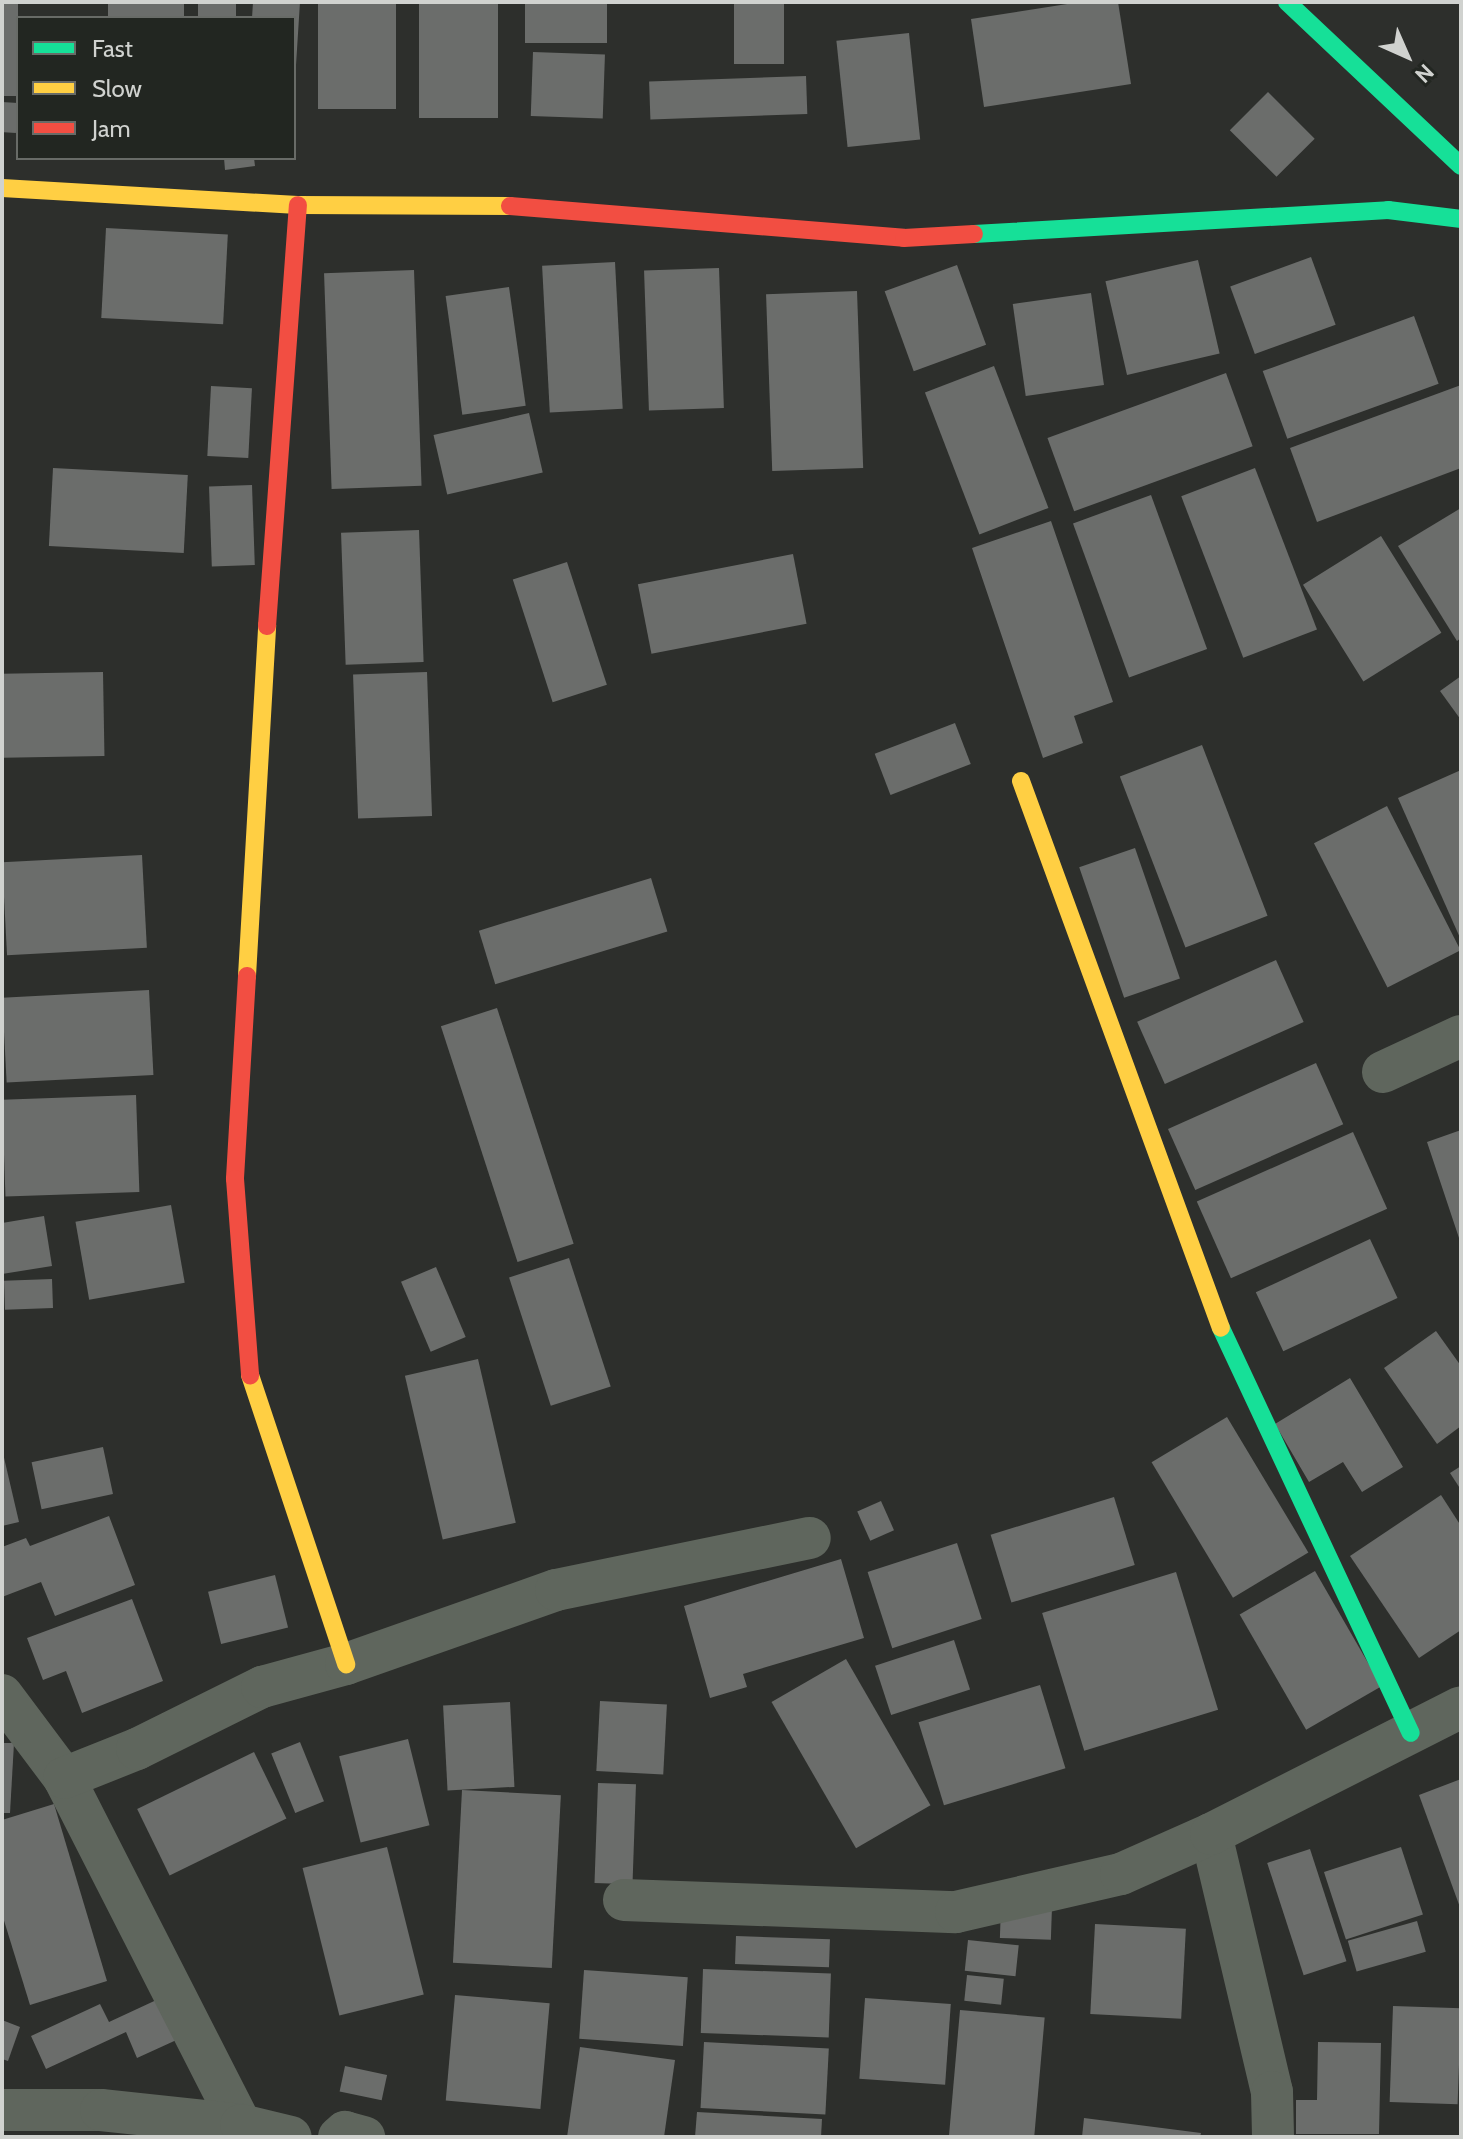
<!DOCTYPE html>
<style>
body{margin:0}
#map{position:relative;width:1463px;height:2139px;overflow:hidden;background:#2d2f2c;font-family:Cabin,sans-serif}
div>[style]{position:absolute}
.building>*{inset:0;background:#6b6d6b;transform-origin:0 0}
.street>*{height:42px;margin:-21px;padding:0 21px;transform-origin:21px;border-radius:21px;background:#5f665d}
.fast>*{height:18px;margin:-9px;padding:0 9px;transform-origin:9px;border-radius:9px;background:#16e098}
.slow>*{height:18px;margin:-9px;padding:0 9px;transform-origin:9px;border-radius:9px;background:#ffcf43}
.jam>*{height:18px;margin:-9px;padding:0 9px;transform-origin:9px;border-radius:9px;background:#f24e42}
span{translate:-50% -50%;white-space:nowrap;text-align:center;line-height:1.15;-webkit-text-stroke:8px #222621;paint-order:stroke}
.frame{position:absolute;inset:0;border:4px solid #d0d2cf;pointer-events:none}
.legend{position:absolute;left:16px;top:16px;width:280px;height:144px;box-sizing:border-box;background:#222621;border:2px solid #686b67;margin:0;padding:10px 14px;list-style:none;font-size:24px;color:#d0d2cf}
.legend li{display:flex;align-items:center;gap:16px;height:40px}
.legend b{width:40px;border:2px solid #686b67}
.north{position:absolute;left:1367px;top:16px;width:80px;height:80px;-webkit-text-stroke:6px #222621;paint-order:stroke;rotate:135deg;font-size:22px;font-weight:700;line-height:32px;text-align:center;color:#d0d2cf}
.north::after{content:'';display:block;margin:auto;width:28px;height:36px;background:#d0d2cf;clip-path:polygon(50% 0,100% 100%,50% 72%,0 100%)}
</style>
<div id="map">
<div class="building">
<i style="left:2px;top:2px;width:16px;height:94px"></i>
<i style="left:108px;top:2px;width:76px;height:16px"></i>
<i style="left:198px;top:2px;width:38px;height:16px"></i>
<i style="clip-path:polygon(253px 2px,300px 2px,296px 65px,294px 18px,252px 18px)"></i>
<i style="left:318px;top:2px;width:78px;height:107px"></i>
<i style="left:419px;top:2px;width:79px;height:116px"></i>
<i style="left:525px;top:2px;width:82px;height:41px"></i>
<i style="left:734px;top:2px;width:50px;height:62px"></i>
<i style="clip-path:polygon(1080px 2px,1118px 2px,1131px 84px,984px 107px,971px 19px)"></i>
<i style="left:909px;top:33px;width:107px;height:73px;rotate:84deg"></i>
<i style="left:533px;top:52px;width:72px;height:64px;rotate:2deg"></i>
<i style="left:806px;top:76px;width:38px;height:157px;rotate:88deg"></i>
<i style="left:1268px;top:92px;width:66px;height:54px;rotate:45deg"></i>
<i style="left:2px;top:102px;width:16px;height:30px;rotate:4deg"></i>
<i style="clip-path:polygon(224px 158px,254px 158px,255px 166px,225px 170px)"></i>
<i style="left:106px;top:228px;width:122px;height:90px;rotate:3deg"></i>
<i style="left:1311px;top:257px;width:72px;height:86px;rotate:70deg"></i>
<i style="left:1198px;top:260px;width:96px;height:95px;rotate:77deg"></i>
<i style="left:615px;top:262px;width:147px;height:73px;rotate:87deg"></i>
<i style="left:957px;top:265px;width:85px;height:77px;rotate:70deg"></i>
<i style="left:719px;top:268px;width:140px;height:75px;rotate:88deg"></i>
<i style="left:414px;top:270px;width:216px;height:90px;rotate:88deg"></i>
<i style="left:509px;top:287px;width:120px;height:64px;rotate:82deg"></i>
<i style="left:857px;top:291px;width:177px;height:91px;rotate:88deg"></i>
<i style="left:1091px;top:293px;width:93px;height:79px;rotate:82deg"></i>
<i style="left:1414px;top:316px;width:72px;height:161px;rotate:70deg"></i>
<i style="left:994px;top:366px;width:152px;height:74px;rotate:69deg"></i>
<i style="left:1226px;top:373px;width:78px;height:190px;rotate:70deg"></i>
<i style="clip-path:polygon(1461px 385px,1461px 468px,1317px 522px,1290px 448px)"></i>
<i style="left:211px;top:386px;width:41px;height:70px;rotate:3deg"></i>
<i style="left:529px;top:413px;width:61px;height:98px;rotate:77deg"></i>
<i style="left:53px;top:468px;width:135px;height:78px;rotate:3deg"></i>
<i style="left:1255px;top:468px;width:173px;height:79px;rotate:69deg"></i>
<i style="left:252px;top:485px;width:80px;height:43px;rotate:88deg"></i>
<i style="left:1151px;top:495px;width:164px;height:83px;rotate:70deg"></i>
<i style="clip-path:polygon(1461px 508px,1461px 638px,1457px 641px,1398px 546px)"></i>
<i style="clip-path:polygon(1051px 521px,1113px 702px,1074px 716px,1083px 743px,1043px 758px,972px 548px)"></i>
<i style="left:419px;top:530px;width:132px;height:78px;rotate:88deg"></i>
<i style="left:1381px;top:536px;width:114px;height:92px;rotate:58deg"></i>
<i style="left:793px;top:554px;width:71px;height:158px;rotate:79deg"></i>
<i style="left:567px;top:562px;width:129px;height:57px;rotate:72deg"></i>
<i style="left:103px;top:672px;width:84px;height:101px;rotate:89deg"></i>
<i style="left:427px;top:672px;width:144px;height:74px;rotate:88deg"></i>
<i style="clip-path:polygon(1461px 676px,1461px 720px,1440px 691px)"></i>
<i style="left:955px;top:723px;width:44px;height:86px;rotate:69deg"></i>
<i style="left:1202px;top:745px;width:183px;height:88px;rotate:69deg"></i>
<i style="clip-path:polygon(1461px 770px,1461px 940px,1398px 798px)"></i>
<i style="left:1387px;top:806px;width:162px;height:82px;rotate:63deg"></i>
<i style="left:1135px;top:848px;width:138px;height:59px;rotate:71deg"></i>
<i style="left:142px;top:855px;width:93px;height:140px;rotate:87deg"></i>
<i style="left:651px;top:878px;width:56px;height:180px;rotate:73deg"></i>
<i style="left:1276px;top:960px;width:68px;height:152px;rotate:66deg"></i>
<i style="left:149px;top:990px;width:85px;height:147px;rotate:87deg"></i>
<i style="left:497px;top:1008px;width:248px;height:59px;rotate:72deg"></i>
<i style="left:1316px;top:1063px;width:67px;height:162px;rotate:66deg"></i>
<i style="left:136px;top:1095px;width:97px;height:134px;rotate:88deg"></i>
<i style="clip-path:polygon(1461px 1130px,1461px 1240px,1460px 1241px,1427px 1142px)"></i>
<i style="left:1353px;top:1132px;width:84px;height:171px;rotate:66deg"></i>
<i style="left:171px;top:1205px;width:79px;height:97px;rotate:80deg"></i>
<i style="clip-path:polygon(44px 1216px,52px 1266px,2px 1274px,2px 1223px)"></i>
<i style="left:1370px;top:1239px;width:65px;height:126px;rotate:65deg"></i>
<i style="left:569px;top:1258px;width:135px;height:63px;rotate:72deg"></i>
<i style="left:436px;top:1267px;width:76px;height:38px;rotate:67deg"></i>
<i style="left:52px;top:1279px;width:29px;height:48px;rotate:88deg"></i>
<i style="clip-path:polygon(1436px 1331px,1461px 1366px,1461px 1426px,1437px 1444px,1384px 1368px)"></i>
<i style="left:478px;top:1359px;width:168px;height:75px;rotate:77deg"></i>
<i style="clip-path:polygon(1350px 1378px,1403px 1467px,1362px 1492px,1343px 1462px,1309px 1482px,1275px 1424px)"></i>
<i style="left:1227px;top:1417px;width:158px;height:88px;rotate:59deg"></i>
<i style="left:103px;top:1447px;width:48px;height:73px;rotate:78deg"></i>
<i style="clip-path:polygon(2px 1449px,19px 1522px,2px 1526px)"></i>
<i style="clip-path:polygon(1461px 1466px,1461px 1490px,1450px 1473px)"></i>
<i style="clip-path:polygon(1441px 1495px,1461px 1526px,1461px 1630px,1419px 1658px,1350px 1556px)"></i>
<i style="left:1114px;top:1497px;width:71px;height:129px;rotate:73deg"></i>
<i style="left:881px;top:1501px;width:32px;height:26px;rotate:66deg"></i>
<i style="clip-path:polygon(109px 1516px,135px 1585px,55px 1616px,41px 1582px,2px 1597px,2px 1547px,26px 1538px,30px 1546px)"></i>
<i style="left:957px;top:1543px;width:80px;height:94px;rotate:72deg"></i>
<i style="clip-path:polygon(841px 1559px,864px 1638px,743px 1674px,747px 1687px,710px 1698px,684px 1606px)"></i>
<i style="left:1315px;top:1571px;width:133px;height:87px;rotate:60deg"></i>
<i style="left:1176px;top:1572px;width:144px;height:140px;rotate:73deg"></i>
<i style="left:275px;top:1575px;width:54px;height:69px;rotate:76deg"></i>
<i style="clip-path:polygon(132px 1599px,163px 1681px,82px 1713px,66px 1671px,43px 1680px,27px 1638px)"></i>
<i style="left:954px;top:1640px;width:52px;height:83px;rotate:72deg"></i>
<i style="left:846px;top:1659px;width:169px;height:86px;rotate:60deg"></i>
<i style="left:1040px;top:1685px;width:87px;height:127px;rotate:73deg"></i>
<i style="left:600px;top:1701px;width:67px;height:70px;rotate:3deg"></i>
<i style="left:510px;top:1702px;width:85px;height:67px;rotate:87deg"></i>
<i style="left:408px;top:1739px;width:89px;height:71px;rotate:76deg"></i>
<i style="left:300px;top:1742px;width:64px;height:31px;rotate:68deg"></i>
<i style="clip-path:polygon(2px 1743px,14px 1743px,10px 1813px,2px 1813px)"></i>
<i style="left:254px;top:1752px;width:74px;height:130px;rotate:64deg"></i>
<i style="clip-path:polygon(1461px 1779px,1461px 1910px,1419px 1795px)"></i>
<i style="left:598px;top:1783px;width:38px;height:100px;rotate:2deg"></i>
<i style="left:462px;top:1790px;width:99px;height:173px;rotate:3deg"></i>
<i style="clip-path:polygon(54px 1804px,107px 1981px,30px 2005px,2px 1914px,2px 1820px)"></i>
<i style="left:387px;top:1847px;width:152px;height:87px;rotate:76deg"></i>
<i style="left:1401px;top:1847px;width:71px;height:81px;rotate:72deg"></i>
<i style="left:1310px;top:1849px;width:118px;height:45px;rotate:72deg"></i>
<i style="left:1001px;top:1906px;width:51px;height:32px;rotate:2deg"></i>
<i style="left:1417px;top:1921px;width:32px;height:72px;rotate:74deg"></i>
<i style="left:1095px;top:1924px;width:91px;height:90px;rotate:3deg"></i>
<i style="left:736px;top:1936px;width:94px;height:28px;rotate:2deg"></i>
<i style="left:968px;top:1940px;width:51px;height:31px;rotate:6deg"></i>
<i style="left:703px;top:1969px;width:128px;height:64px;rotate:2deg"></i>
<i style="left:584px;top:1970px;width:104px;height:69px;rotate:4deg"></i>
<i style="left:967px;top:1975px;width:37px;height:26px;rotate:6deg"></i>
<i style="left:455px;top:1995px;width:95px;height:106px;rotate:5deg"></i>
<i style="clip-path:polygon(165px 1996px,183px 2037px,137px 2058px,126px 2032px,46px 2069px,31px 2036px,100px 2004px,109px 2022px)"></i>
<i style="left:865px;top:1998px;width:86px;height:81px;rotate:4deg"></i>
<i style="left:1393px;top:2006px;width:68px;height:96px;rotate:2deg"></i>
<i style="left:960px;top:2010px;width:85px;height:127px;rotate:5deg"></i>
<i style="clip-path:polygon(2px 2020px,20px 2027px,8px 2061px,2px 2059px)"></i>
<i style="left:704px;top:2042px;width:125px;height:66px;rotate:3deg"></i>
<i style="clip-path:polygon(1318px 2042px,1381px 2043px,1379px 2134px,1296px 2134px,1296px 2100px,1317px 2100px)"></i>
<i style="clip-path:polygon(580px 2047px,675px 2060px,664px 2137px,567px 2137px)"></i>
<i style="left:345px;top:2066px;width:43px;height:26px;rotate:12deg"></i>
<i style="clip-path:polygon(697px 2112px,822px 2119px,821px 2137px,695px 2137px)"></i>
<i style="clip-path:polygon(1084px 2118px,1201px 2133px,1200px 2137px,1082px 2137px)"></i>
</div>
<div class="street">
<i style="left:1383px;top:1072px;width:86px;rotate:-24.8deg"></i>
<i style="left:2px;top:1695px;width:104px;rotate:53.2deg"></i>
<i style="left:64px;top:1778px;width:390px;rotate:63deg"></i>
<i style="left:64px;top:1778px;width:79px;rotate:-21.7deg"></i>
<i style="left:137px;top:1749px;width:140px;rotate:-26.4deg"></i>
<i style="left:262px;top:1687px;width:87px;rotate:-15.3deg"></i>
<i style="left:346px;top:1664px;width:223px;rotate:-19.4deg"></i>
<i style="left:556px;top:1590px;width:259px;rotate:-11.6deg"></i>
<i style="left:1211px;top:1834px;width:265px;rotate:76.7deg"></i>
<i style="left:1272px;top:2092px;width:45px;rotate:88.7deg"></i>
<i style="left:624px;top:1900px;width:332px;rotate:2.1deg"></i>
<i style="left:956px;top:1912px;width:169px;rotate:-13deg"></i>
<i style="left:1121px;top:1874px;width:98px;rotate:-24deg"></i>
<i style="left:1211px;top:1834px;width:280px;rotate:-26.9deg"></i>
<i style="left:2px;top:2110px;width:99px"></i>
<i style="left:101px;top:2110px;width:141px;rotate:6.1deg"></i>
<i style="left:241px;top:2125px;width:51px;rotate:13.5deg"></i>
<i style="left:339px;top:2137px;width:8px;rotate:-40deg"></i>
<i style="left:345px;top:2132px;width:20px;rotate:15deg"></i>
</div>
<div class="fast">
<i style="left:1287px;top:2px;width:239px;rotate:43.3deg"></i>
<i style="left:974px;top:234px;width:415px;rotate:-3.3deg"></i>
<i style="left:1388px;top:210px;width:74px;rotate:7deg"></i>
<i style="left:1221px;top:1328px;width:447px;rotate:64.9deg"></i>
</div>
<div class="slow">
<i style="left:2px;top:188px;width:296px;rotate:3.3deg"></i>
<i style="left:298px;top:205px;width:212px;rotate:0.3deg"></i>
<i style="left:1021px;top:781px;width:582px;rotate:69.92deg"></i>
<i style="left:247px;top:976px;width:351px;rotate:-86.7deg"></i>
<i style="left:250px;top:1375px;width:305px;rotate:71.6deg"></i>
</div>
<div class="jam">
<i style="left:510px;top:206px;width:395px;rotate:4.6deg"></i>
<i style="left:904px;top:238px;width:70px;rotate:-3.3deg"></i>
<i style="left:267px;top:626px;width:422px;rotate:-85.8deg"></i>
<i style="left:247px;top:976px;width:203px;rotate:93.4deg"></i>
<i style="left:235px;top:1179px;width:197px;rotate:85.6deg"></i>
</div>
<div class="frame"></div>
<ul class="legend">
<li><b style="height:10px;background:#16e098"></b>Fast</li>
<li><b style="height:10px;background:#ffcf43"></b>Slow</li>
<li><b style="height:10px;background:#f24e42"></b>Jam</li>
</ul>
<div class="north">N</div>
</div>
